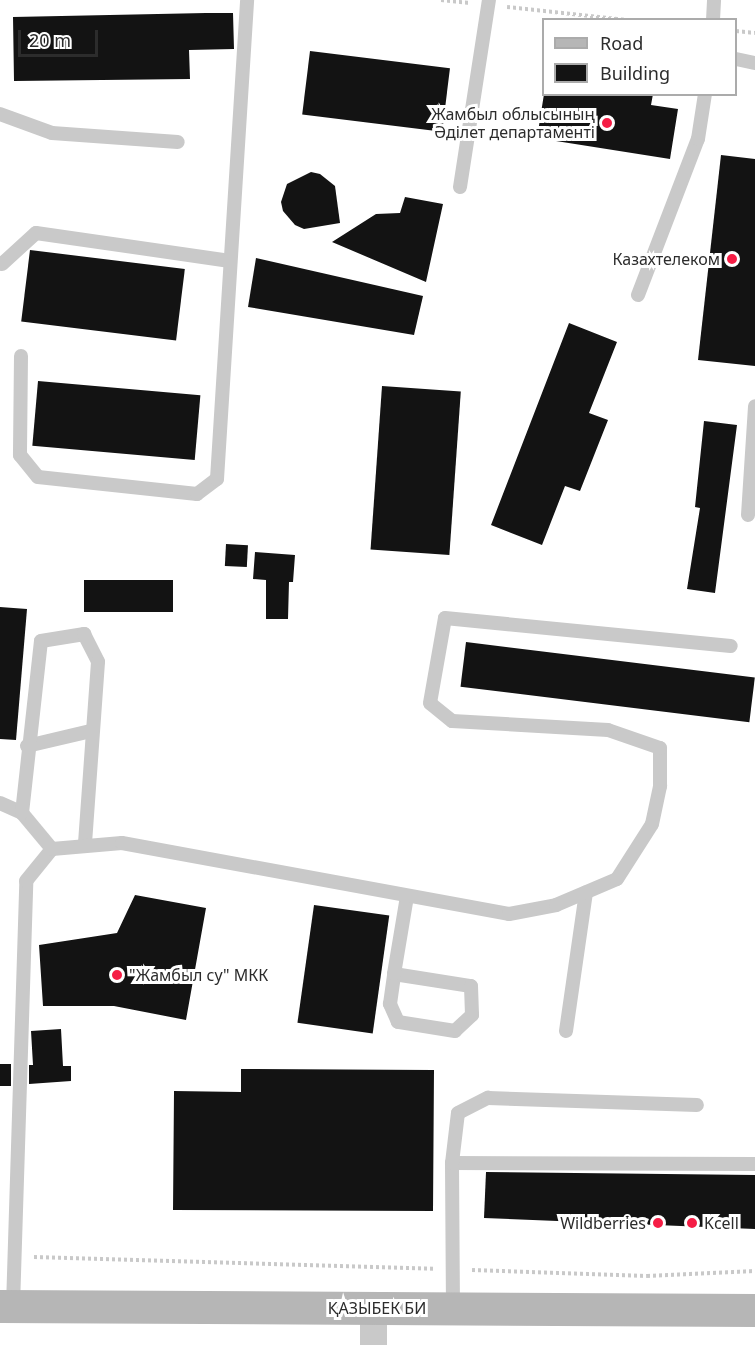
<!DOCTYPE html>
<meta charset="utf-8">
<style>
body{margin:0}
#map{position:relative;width:755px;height:1345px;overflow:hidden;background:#fff;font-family:"Noto Sans",sans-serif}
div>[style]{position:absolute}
.building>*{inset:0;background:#131313;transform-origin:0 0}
.path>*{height:4px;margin-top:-2px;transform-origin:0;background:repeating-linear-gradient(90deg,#c9c9c9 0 3px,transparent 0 6px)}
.lane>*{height:14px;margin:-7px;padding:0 7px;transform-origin:7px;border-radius:7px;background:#c9c9c9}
.street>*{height:27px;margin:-13.5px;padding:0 13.5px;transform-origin:13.5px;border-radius:13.5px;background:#c9c9c9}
.secondary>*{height:33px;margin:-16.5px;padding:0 16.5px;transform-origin:16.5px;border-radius:16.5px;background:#b6b6b6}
.dots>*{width:16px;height:16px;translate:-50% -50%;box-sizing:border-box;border:3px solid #fff;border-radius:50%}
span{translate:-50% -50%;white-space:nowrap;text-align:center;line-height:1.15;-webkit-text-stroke:6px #fff;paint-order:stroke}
.poi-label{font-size:16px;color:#2c2c2c}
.right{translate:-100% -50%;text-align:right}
.left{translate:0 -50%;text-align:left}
.street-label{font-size:16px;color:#2c2c2c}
.legend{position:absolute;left:542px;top:18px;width:195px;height:78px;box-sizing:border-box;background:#fff;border:2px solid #ababab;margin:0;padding:8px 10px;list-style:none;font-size:18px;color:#2c2c2c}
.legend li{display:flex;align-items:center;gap:12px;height:30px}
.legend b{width:30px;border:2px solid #ababab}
.scale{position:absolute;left:18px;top:30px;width:80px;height:27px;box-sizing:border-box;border:3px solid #2c2c2c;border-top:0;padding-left:8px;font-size:18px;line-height:21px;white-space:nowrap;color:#2c2c2c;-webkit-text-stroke:4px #fff;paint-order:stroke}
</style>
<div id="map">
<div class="building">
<i style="clip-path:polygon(206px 13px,233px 13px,234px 49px,189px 50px,190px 79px,14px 81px,13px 17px)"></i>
<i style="left:310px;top:51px;width:141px;height:64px;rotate:7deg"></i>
<i style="clip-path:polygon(544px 94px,653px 94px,651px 105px,678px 109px,670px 159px,537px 138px)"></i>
<i style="clip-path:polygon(721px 155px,755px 159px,755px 366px,698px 360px)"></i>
<i style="clip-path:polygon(311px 172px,320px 174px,335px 186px,340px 223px,304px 229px,295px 225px,283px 211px,281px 202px,287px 184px)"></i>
<i style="clip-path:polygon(405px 197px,443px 204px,426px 282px,332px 242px,376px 214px,400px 213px)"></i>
<i style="left:30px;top:250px;width:156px;height:72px;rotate:7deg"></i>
<i style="clip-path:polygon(256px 258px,423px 296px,414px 335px,248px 307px)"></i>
<i style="clip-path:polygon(569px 323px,617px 342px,589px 413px,608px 420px,580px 491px,565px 486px,542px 545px,491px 525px)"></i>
<i style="left:38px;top:381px;width:163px;height:65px;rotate:5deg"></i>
<i style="left:382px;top:386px;width:79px;height:164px;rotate:4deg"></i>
<i style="clip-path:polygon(704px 421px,737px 425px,715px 593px,687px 589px,700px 508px,695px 507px)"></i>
<i style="left:226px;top:544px;width:22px;height:22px;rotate:3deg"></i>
<i style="clip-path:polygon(255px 552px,295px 555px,293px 582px,289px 582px,288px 619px,266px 619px,266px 580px,253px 579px)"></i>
<i style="left:84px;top:580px;width:89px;height:32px"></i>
<i style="clip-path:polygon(0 607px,27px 609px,16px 740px,0 739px)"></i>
<i style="left:466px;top:642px;width:291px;height:45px;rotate:7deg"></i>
<i style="clip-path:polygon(135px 895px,206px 908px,186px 1020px,114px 1006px,43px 1006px,39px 945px,117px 933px)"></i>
<i style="left:314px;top:905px;width:76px;height:119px;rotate:8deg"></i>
<i style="clip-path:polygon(61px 1029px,63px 1066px,71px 1066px,71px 1081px,29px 1084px,29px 1065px,33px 1065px,31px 1031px)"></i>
<i style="left:0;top:1064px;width:11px;height:22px"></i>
<i style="clip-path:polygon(241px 1069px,434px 1070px,433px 1211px,173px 1210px,174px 1091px,241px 1092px)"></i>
<i style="clip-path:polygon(486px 1172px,755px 1175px,755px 1229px,484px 1218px)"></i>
</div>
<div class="path">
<i style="left:441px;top:0;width:29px;rotate:6deg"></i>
<i style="left:507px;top:7px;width:120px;rotate:6.2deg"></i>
<i style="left:736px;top:31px;width:19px;rotate:6deg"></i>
<i style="left:34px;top:1257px;width:400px;rotate:1.7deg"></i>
<i style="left:472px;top:1270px;width:175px;rotate:2deg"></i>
<i style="left:647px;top:1276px;width:108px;rotate:-2.7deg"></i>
</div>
<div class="lane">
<i style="left:713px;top:20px;width:20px;rotate:-87deg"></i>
<i style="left:736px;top:59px;width:19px;rotate:12deg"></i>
<i style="left:0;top:114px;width:55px;rotate:20.1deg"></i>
<i style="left:52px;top:133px;width:126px;rotate:4.1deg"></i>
<i style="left:460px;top:187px;width:189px;rotate:-81.2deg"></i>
<i style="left:2px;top:264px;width:46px;rotate:-42.4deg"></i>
<i style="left:36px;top:233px;width:196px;rotate:8.2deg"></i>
<i style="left:638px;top:295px;width:167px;rotate:-69deg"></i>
<i style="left:698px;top:139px;width:46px;rotate:-81.2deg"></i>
<i style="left:21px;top:356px;width:99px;rotate:90.6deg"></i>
<i style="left:20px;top:455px;width:28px;rotate:51deg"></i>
<i style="left:38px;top:477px;width:160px;rotate:6.1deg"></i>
<i style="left:197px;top:494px;width:25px;rotate:-37deg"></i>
<i style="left:217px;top:479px;width:480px;rotate:-86.4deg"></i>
<i style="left:748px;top:515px;width:109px;rotate:-86.3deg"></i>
<i style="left:27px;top:746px;width:66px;rotate:-13.2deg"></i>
<i style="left:0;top:803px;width:24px;rotate:24deg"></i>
<i style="left:22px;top:813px;width:47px;rotate:50.2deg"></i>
<i style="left:22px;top:813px;width:173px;rotate:-83.7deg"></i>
<i style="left:41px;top:641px;width:44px;rotate:-9.2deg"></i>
<i style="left:84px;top:634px;width:31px;rotate:63deg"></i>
<i style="left:98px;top:662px;width:181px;rotate:94.1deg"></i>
<i style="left:394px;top:974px;width:78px;rotate:8.9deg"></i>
<i style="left:471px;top:986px;width:29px;rotate:88deg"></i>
<i style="left:472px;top:1015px;width:23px;rotate:137deg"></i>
<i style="left:455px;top:1031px;width:58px;rotate:-171deg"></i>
<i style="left:398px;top:1022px;width:20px;rotate:-114deg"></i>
<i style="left:390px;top:1004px;width:30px;rotate:-82deg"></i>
<i style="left:394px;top:974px;width:79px;rotate:-80.5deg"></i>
<i style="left:566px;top:1031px;width:140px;rotate:-81.8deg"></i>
<i style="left:452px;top:1163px;width:303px;rotate:0.2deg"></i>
<i style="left:13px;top:1306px;width:425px;rotate:-88.2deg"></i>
<i style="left:26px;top:881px;width:41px;rotate:-50.9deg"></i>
<i style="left:52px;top:849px;width:70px;rotate:-4.9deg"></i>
<i style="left:122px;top:843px;width:393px;rotate:10.4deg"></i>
<i style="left:509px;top:914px;width:48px;rotate:-10.8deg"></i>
<i style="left:556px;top:905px;width:66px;rotate:-23.1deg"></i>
<i style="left:617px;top:879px;width:65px;rotate:-57.5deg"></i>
<i style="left:652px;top:824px;width:39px;rotate:-78deg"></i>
<i style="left:660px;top:786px;width:38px;rotate:-90deg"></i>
<i style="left:660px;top:748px;width:55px;rotate:-160.9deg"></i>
<i style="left:608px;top:730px;width:156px;rotate:-176.7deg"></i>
<i style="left:452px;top:721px;width:28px;rotate:-141deg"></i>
<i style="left:430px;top:703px;width:86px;rotate:-80deg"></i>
<i style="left:445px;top:618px;width:287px;rotate:5.6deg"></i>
<i style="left:453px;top:1309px;width:146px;rotate:-90.4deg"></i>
<i style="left:452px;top:1163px;width:50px;rotate:-83.2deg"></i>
<i style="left:458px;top:1113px;width:34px;rotate:-27deg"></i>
<i style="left:488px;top:1098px;width:209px;rotate:1.9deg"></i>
</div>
<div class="street">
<i style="left:373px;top:1308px;width:37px;rotate:90deg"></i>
</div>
<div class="secondary">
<i style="left:0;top:1306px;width:755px;rotate:0.3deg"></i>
</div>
<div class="dots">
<i style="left:607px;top:123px;background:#f51d45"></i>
<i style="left:732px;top:259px;background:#f51d45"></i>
<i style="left:117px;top:975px;background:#f51d45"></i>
<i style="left:658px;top:1223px;background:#f51d45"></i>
<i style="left:692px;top:1223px;background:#f51d45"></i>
</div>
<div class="poi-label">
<span class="right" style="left:595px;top:123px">Жамбыл облысының<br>Әділет департаменті</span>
<span class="right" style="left:720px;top:259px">Казахтелеком</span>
<span class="left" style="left:129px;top:975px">"Жамбыл су" МКК</span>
<span class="right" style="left:646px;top:1223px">Wildberries</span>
<span class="left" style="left:704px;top:1223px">Kcell</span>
</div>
<div class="street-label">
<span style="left:377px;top:1308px">ҚАЗЫБЕК БИ</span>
</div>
<ul class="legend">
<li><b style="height:8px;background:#b6b6b6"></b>Road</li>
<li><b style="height:16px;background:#131313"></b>Building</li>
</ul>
<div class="scale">20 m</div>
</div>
